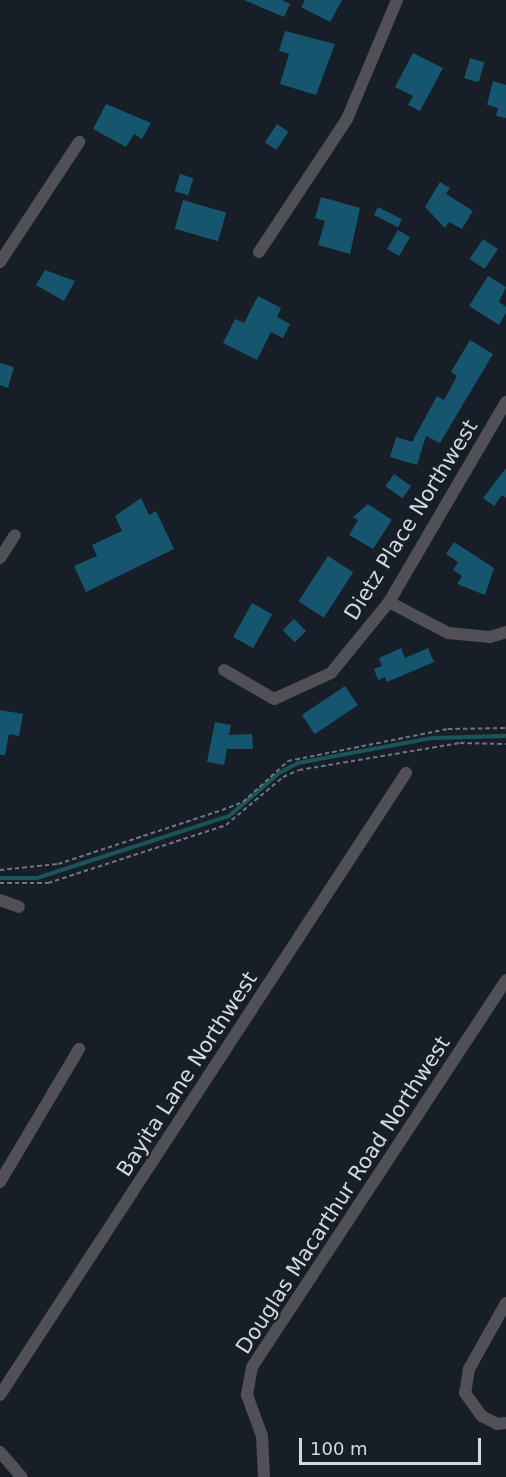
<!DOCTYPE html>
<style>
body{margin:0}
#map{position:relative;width:506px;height:1477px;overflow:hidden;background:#181e27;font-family:"DejaVu Sans",sans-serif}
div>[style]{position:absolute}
.stream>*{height:4px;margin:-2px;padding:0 2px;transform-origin:2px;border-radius:2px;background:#1a5559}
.building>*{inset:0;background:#15566e;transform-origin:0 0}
.path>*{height:2px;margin-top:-1px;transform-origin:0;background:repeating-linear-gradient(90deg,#6e747c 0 4.5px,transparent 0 7.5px)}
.minor>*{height:12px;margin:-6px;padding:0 6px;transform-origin:6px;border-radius:6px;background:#505056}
span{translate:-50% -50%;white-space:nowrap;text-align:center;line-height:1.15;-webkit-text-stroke:4.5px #181e27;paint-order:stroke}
.street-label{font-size:21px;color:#d4d9df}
.scale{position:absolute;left:299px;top:1438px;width:182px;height:27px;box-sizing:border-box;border:3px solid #d4d9df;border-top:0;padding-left:8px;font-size:18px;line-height:21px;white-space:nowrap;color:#d4d9df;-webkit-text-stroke:4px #181e27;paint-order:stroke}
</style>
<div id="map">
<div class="stream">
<i style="left:0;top:878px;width:37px"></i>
<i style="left:37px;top:878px;width:202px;rotate:-17.9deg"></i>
<i style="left:229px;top:816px;width:66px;rotate:-40.7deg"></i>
<i style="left:279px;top:773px;width:21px;rotate:-28deg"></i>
<i style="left:298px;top:763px;width:136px;rotate:-10.6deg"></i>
<i style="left:432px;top:738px;width:74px;rotate:-1.5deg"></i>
</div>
<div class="building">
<i style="clip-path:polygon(244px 0,282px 0,290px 4px,284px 17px)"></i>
<i style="clip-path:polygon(305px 0,342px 0,330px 22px,301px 7px)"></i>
<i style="clip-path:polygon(285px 31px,335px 44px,316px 95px,280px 84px,289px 54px,279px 51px)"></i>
<i style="clip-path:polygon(413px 53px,443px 68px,420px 111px,408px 105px,413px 96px,395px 87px)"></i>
<i style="left:470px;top:58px;width:15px;height:21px;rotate:16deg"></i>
<i style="clip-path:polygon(493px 81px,506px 85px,506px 118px,496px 116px,498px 108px,487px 105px)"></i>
<i style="clip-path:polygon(106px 104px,151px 123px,142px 139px,134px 134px,126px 147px,93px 129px)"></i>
<i style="left:277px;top:124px;width:14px;height:22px;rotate:34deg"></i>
<i style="left:180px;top:174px;width:14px;height:18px;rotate:17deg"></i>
<i style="clip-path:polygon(440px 182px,450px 188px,446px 194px,473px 211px,462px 229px,449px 222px,445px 228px,425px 207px)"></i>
<i style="clip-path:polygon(321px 197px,360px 208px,350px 254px,318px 245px,325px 221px,315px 218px)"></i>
<i style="left:183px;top:200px;width:45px;height:30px;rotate:16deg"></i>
<i style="left:378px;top:207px;width:27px;height:9px;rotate:27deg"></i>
<i style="left:398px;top:230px;width:14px;height:22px;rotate:30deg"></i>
<i style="left:483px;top:239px;width:18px;height:24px;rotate:34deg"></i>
<i style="clip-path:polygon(45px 270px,75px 281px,64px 301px,36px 285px)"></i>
<i style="clip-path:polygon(488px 276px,506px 287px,499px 302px,506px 307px,506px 313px,499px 325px,469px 306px)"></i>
<i style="clip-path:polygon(258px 296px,281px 308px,277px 317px,290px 324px,283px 338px,271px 332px,257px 360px,223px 343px,235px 319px,244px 323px)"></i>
<i style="clip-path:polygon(470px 340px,493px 354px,440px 443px,426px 436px,417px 465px,390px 457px,396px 437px,412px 442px,437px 396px,444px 400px,457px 376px,451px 372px)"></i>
<i style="clip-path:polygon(0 363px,14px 367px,8px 388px,0 385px)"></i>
<i style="clip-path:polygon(506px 468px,506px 498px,502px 495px,494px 506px,483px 498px)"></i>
<i style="left:394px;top:474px;width:21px;height:15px;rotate:35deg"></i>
<i style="clip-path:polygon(141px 498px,149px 515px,156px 511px,174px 549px,86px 592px,74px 566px,97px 556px,92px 545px,122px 531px,115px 516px)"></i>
<i style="clip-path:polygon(368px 504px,392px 520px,373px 549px,349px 535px,358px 520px,353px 517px)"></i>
<i style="clip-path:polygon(454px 542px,494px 568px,485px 595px,457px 584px,462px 576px,453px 570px,458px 562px,446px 554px)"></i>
<i style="left:328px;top:556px;width:30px;height:54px;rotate:33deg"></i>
<i style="left:252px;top:603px;width:23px;height:39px;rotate:29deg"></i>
<i style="left:294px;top:619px;width:17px;height:16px;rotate:45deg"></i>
<i style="clip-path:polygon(401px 648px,405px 658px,428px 648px,434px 662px,387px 682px,385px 677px,378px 680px,374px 669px,382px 666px,379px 658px)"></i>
<i style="left:345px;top:686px;width:23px;height:52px;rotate:56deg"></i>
<i style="clip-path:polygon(0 710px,23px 714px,19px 736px,9px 734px,5px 755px,0 755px)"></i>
<i style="clip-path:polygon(215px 722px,231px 725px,229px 735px,252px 734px,253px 749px,227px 749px,224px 765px,207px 762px)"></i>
</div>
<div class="path">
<i style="left:0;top:870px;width:58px;rotate:-5.9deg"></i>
<i style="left:58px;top:864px;width:173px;rotate:-18.2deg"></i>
<i style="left:222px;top:810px;width:22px;rotate:-21deg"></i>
<i style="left:243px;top:802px;width:61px;rotate:-42.3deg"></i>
<i style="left:288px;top:761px;width:163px;rotate:-11.3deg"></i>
<i style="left:448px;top:729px;width:58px;rotate:-1deg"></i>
<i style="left:0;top:883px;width:48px"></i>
<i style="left:48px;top:883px;width:187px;rotate:-18deg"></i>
<i style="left:226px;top:825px;width:75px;rotate:-40.1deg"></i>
<i style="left:283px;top:777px;width:17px;rotate:-24deg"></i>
<i style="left:299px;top:770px;width:163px;rotate:-9.5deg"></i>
<i style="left:460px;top:743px;width:46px;rotate:1.2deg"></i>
</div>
<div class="minor">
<i style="left:259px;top:252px;width:159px;rotate:-56.5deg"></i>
<i style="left:347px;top:119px;width:129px;rotate:-67.2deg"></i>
<i style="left:0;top:262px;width:144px;rotate:-56.6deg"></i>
<i style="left:0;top:558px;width:27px;rotate:-57deg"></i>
<i style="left:389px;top:602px;width:67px;rotate:27.7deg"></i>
<i style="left:448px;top:633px;width:42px;rotate:5.4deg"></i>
<i style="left:490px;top:637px;width:17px;rotate:-17deg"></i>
<i style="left:224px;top:670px;width:58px;rotate:30.1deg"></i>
<i style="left:274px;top:699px;width:63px;rotate:-24.5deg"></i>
<i style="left:331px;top:673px;width:92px;rotate:-50.8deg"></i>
<i style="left:389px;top:602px;width:232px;rotate:-59.7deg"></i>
<i style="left:0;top:900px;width:20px;rotate:20deg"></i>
<i style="left:0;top:1182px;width:155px;rotate:-59.3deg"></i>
<i style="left:506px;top:1303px;width:76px;rotate:119.3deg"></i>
<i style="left:469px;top:1369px;width:24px;rotate:99deg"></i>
<i style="left:465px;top:1393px;width:29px;rotate:54deg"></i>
<i style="left:482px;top:1416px;width:17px;rotate:28deg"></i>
<i style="left:497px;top:1424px;width:9px;rotate:-6deg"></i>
<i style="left:0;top:1395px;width:743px;rotate:-56.87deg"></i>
<i style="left:0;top:1452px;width:33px;rotate:49deg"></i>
<i style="left:264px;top:1477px;width:41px;rotate:-92.8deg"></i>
<i style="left:262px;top:1436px;width:44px;rotate:-110.1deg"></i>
<i style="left:247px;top:1395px;width:28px;rotate:-80deg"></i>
<i style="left:252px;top:1367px;width:463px;rotate:-56.7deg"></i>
</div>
<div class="street-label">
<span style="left:411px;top:520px;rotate:-58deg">Dietz Place Northwest</span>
<span style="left:187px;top:1074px;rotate:-57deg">Bayita Lane Northwest</span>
<span style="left:343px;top:1195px;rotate:-57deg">Douglas Macarthur Road Northwest</span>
</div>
<div class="scale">100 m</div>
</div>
